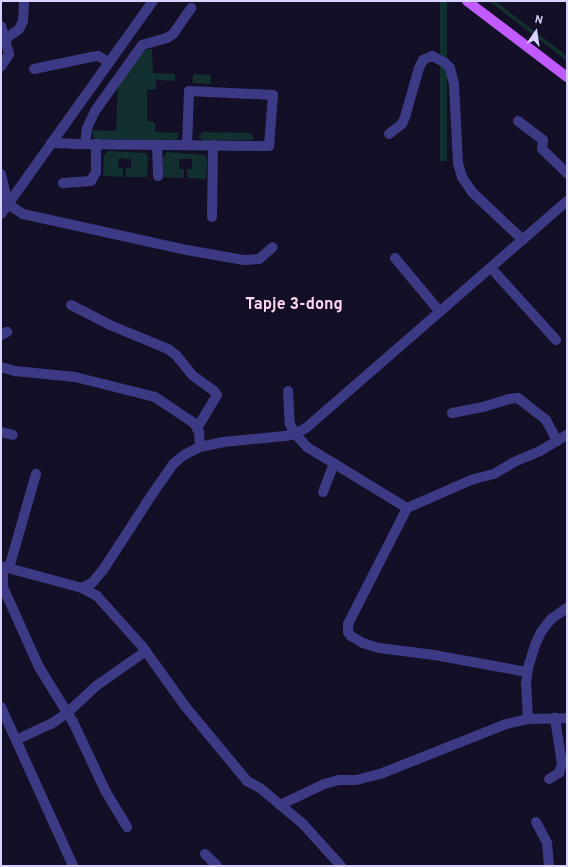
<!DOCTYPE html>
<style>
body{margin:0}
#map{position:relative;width:568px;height:867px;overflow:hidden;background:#130f26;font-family:Overpass,sans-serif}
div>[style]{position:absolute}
.green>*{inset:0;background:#12302f;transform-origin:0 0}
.minor>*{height:10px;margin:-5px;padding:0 5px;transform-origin:5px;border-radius:5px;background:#3d3a85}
.major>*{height:10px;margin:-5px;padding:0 5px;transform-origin:5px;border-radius:5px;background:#c25bff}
span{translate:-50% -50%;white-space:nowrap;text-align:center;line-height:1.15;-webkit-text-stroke:3px #130f26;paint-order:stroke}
.quarter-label{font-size:16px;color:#ffd6f0;font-weight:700}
.frame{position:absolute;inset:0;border:2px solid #d9d4ff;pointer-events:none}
.north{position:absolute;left:516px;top:12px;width:40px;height:40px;-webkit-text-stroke:3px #130f26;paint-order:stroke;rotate:13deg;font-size:11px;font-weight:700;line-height:16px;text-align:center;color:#d9d4ff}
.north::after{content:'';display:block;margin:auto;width:14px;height:18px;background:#d9d4ff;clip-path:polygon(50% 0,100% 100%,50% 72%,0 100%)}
</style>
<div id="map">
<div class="green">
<i style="left:440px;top:1px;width:7px;height:160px"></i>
<i style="clip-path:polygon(489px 1px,495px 1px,567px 56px,567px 61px)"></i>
<i style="clip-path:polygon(152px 49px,153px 73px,175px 74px,175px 81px,158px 80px,156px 82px,156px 89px,147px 90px,147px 120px,155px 123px,155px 132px,179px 133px,177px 140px,96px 139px,93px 137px,92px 130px,116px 131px,118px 85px,143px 51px)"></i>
<i style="left:193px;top:74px;width:18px;height:9px;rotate:3deg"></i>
<i style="clip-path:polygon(203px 132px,251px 133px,254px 138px,251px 140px,203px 140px,199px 137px)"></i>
<i style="clip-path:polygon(108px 151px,146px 153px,148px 158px,147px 177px,126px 177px,126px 168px,131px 168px,131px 159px,119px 158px,118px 168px,123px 168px,123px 177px,103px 176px,104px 156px)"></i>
<i style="clip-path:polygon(167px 152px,205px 155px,207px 159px,206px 179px,187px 178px,187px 169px,192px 169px,192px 159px,179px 159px,179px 169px,184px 169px,184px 178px,162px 177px,163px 158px)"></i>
</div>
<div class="minor">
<i style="left:1px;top:26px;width:29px;rotate:74deg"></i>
<i style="left:9px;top:54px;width:15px;rotate:122deg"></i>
<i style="left:4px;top:40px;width:19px;rotate:-36deg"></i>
<i style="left:19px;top:29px;width:9px;rotate:-63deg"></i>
<i style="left:23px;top:21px;width:20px;rotate:-87deg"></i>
<i style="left:34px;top:69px;width:58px;rotate:-11.9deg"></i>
<i style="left:91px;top:57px;width:7px;rotate:-8deg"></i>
<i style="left:98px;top:56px;width:13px;rotate:29deg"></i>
<i style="left:518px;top:121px;width:31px;rotate:37deg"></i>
<i style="left:543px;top:140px;width:9px;rotate:96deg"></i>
<i style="left:542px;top:149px;width:35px;rotate:44deg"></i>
<i style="left:389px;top:134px;width:16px;rotate:-38deg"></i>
<i style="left:402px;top:124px;width:8px;rotate:-67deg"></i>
<i style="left:405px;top:117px;width:51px;rotate:-74.1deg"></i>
<i style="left:419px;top:68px;width:9px;rotate:-63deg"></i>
<i style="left:423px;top:60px;width:10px;rotate:-24deg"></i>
<i style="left:432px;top:56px;width:13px;rotate:27deg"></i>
<i style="left:444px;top:62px;width:8px;rotate:45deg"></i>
<i style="left:450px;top:68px;width:16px;rotate:76deg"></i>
<i style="left:454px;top:84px;width:79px;rotate:87.1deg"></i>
<i style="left:458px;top:163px;width:15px;rotate:74deg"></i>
<i style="left:462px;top:177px;width:18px;rotate:56deg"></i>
<i style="left:472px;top:192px;width:70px;rotate:43.3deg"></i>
<i style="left:51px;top:143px;width:23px;rotate:2deg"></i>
<i style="left:74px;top:144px;width:195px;rotate:0.6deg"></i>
<i style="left:269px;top:146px;width:51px;rotate:-85.5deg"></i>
<i style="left:273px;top:95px;width:84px;rotate:-177.3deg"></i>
<i style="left:189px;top:91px;width:54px;rotate:92.1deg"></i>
<i style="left:85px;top:144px;width:16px;rotate:-83deg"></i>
<i style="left:87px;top:128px;width:19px;rotate:-65deg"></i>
<i style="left:95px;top:111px;width:81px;rotate:-54.5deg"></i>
<i style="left:142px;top:45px;width:26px;rotate:-16deg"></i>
<i style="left:167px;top:38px;width:7px;rotate:-34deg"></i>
<i style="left:173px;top:34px;width:32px;rotate:-55deg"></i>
<i style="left:157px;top:145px;width:31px;rotate:88deg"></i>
<i style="left:1px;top:174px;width:31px;rotate:77deg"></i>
<i style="left:8px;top:204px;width:18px;rotate:34deg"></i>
<i style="left:23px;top:214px;width:168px;rotate:12.4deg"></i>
<i style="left:187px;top:250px;width:58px;rotate:10deg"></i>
<i style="left:244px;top:260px;width:15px;rotate:-4deg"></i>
<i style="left:259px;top:259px;width:18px;rotate:-41deg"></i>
<i style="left:63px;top:183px;width:28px;rotate:-4deg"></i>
<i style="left:91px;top:181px;width:10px;rotate:-61deg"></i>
<i style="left:96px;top:172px;width:28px;rotate:-90deg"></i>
<i style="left:1px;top:214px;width:262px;rotate:-54.5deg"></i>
<i style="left:212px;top:217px;width:72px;rotate:-89.2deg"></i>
<i style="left:395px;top:258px;width:70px;rotate:50.2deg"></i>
<i style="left:491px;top:268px;width:97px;rotate:47.9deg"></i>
<i style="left:71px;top:305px;width:44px;rotate:27.1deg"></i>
<i style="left:110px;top:325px;width:63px;rotate:22.5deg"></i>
<i style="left:168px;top:349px;width:10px;rotate:37deg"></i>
<i style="left:176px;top:355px;width:26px;rotate:51deg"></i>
<i style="left:192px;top:375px;width:27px;rotate:36deg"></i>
<i style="left:214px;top:391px;width:5px;rotate:53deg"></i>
<i style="left:217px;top:395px;width:39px;rotate:121deg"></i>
<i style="left:1px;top:335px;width:7px;rotate:-27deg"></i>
<i style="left:1px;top:367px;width:15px;rotate:16deg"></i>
<i style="left:15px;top:371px;width:60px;rotate:5.7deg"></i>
<i style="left:75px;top:377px;width:82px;rotate:14deg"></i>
<i style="left:155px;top:397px;width:47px;rotate:33.7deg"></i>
<i style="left:194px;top:423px;width:10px;rotate:61deg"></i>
<i style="left:199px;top:432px;width:15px;rotate:86deg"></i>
<i style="left:288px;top:391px;width:33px;rotate:87deg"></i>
<i style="left:290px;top:424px;width:11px;rotate:63deg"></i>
<i style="left:295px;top:434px;width:18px;rotate:47deg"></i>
<i style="left:307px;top:447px;width:117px;rotate:31.4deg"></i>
<i style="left:452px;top:413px;width:32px;rotate:-11deg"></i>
<i style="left:483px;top:407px;width:27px;rotate:-17deg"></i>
<i style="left:509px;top:399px;width:9px;rotate:-6deg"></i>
<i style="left:518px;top:398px;width:36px;rotate:38deg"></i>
<i style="left:546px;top:420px;width:24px;rotate:62deg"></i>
<i style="left:1px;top:432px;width:12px;rotate:14deg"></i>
<i style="left:323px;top:492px;width:31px;rotate:-69deg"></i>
<i style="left:1px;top:566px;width:84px;rotate:15.2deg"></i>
<i style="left:82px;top:588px;width:17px;rotate:28deg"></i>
<i style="left:97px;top:596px;width:67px;rotate:48deg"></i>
<i style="left:142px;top:646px;width:74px;rotate:54.4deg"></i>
<i style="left:185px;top:706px;width:97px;rotate:50.4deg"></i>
<i style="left:247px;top:781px;width:15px;rotate:28deg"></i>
<i style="left:260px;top:788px;width:56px;rotate:39.9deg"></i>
<i style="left:303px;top:824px;width:57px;rotate:47.9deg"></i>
<i style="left:3px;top:567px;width:20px;rotate:90deg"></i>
<i style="left:3px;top:587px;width:88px;rotate:65.8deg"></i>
<i style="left:39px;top:667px;width:65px;rotate:58.3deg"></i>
<i style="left:73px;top:722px;width:77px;rotate:64.8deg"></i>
<i style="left:106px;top:792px;width:41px;rotate:59deg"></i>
<i style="left:9px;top:568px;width:98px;rotate:-74deg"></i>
<i style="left:82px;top:588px;width:11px;rotate:-27deg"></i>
<i style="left:92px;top:583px;width:17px;rotate:-50deg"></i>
<i style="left:103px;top:570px;width:92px;rotate:-57deg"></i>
<i style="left:153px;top:493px;width:35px;rotate:-55deg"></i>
<i style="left:173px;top:464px;width:14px;rotate:-39deg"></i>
<i style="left:184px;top:455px;width:18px;rotate:-27deg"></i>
<i style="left:200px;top:447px;width:24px;rotate:-12deg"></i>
<i style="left:223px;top:442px;width:62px;rotate:-5.5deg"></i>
<i style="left:285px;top:436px;width:10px;rotate:-11deg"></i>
<i style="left:295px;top:434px;width:13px;rotate:-29deg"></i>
<i style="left:306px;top:428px;width:346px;rotate:-41deg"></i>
<i style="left:527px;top:672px;width:95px;rotate:-169.6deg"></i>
<i style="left:434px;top:655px;width:55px;rotate:-172.7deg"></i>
<i style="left:379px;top:648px;width:17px;rotate:-163deg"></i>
<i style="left:363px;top:643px;width:14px;rotate:-150deg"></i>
<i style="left:351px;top:636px;width:5px;rotate:-127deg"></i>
<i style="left:348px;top:632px;width:8px;rotate:-90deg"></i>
<i style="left:348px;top:624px;width:130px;rotate:-63deg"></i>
<i style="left:407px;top:508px;width:70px;rotate:-23.6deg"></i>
<i style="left:471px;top:480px;width:24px;rotate:-15deg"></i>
<i style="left:494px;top:474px;width:23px;rotate:-31deg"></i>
<i style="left:514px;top:462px;width:28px;rotate:-23deg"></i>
<i style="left:540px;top:451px;width:31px;rotate:-31deg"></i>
<i style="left:1px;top:707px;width:175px;rotate:65.6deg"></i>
<i style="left:528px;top:719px;width:36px;rotate:-93deg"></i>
<i style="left:526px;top:683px;width:15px;rotate:-82deg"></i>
<i style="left:528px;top:668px;width:24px;rotate:-73deg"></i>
<i style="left:535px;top:645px;width:14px;rotate:-65deg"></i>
<i style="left:541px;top:632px;width:16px;rotate:-52deg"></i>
<i style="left:551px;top:619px;width:19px;rotate:-35deg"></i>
<i style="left:16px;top:740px;width:38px;rotate:-25deg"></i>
<i style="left:51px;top:724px;width:18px;rotate:-34deg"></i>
<i style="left:66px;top:714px;width:41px;rotate:-43deg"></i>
<i style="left:96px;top:686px;width:61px;rotate:-35deg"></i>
<i style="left:549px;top:779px;width:12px;rotate:-31deg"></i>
<i style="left:559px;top:773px;width:9px;rotate:-72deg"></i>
<i style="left:562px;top:764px;width:47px;rotate:-98.7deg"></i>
<i style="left:280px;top:805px;width:49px;rotate:-25.5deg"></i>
<i style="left:324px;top:784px;width:16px;rotate:-15deg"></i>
<i style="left:339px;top:780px;width:17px"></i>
<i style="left:356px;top:780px;width:25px;rotate:-14deg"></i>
<i style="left:380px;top:774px;width:136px;rotate:-21.6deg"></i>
<i style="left:506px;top:724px;width:23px;rotate:-13deg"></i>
<i style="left:528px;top:719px;width:39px;rotate:-1deg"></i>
<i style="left:536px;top:822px;width:24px;rotate:62deg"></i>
<i style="left:547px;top:843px;width:23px;rotate:85deg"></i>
<i style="left:205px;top:854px;width:17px;rotate:45deg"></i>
</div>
<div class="major">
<i style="left:467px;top:1px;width:126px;rotate:37.2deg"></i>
</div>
<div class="quarter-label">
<span style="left:294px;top:305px">Tapje 3-dong</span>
</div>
<div class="frame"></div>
<div class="north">N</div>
</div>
